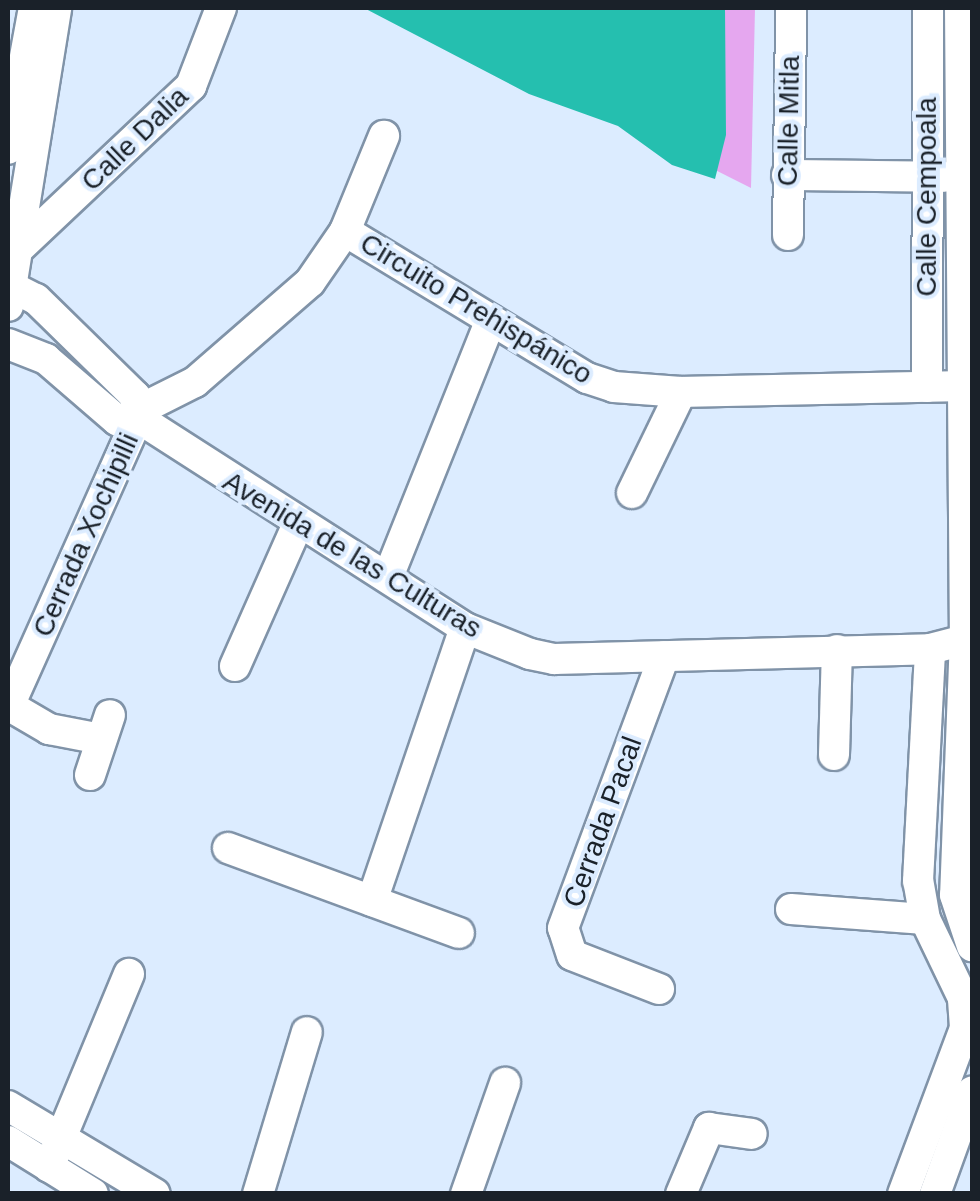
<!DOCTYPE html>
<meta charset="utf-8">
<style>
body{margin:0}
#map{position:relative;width:980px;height:1201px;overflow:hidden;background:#dcecff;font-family:Helvetica,sans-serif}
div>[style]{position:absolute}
.green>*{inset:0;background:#e5a7ef}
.water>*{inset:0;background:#25bfaf}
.roads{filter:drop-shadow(2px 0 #8093a8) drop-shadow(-2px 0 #8093a8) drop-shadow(0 2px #8093a8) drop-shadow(0 -2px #8093a8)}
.minor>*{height:30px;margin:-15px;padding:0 15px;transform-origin:15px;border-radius:15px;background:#fff}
span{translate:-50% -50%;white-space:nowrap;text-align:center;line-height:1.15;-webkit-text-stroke:8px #dcecff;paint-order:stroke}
.street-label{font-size:28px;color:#1a2129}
.frame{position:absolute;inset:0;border:10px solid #1a2129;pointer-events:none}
</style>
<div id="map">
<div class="green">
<i style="clip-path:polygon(393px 8px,755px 8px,751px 188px)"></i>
</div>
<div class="water">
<i style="clip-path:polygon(364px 8px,725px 8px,726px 135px,715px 179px,672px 165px,618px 126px,529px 94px)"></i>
</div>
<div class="roads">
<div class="minor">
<i style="left:960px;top:8px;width:630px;rotate:89.55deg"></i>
<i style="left:965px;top:638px;width:257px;rotate:92.2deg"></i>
<i style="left:955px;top:895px;width:54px;rotate:71.6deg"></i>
<i style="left:8px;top:149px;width:143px;rotate:-79.6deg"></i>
<i style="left:787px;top:175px;width:157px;rotate:0.7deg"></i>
<i style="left:345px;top:231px;width:283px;rotate:31.3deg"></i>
<i style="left:587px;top:378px;width:28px;rotate:18deg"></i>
<i style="left:614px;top:387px;width:67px;rotate:4.3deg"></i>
<i style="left:681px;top:392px;width:281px;rotate:-1.2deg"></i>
<i style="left:788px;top:235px;width:227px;rotate:-89.2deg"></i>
<i style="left:18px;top:249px;width:238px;rotate:-43.3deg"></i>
<i style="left:191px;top:86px;width:84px;rotate:-69deg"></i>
<i style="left:8px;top:285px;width:31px;rotate:27deg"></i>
<i style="left:36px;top:299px;width:139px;rotate:44.4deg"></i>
<i style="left:135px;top:396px;width:22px;rotate:82deg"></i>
<i style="left:8px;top:306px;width:302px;rotate:-80.8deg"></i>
<i style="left:8px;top:344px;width:41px;rotate:21.5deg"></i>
<i style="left:46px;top:359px;width:94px;rotate:40.7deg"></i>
<i style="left:117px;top:420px;width:21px;rotate:-5deg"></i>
<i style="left:138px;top:418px;width:389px;rotate:32.7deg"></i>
<i style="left:465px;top:628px;width:70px;rotate:21.8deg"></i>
<i style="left:530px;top:654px;width:25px;rotate:12deg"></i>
<i style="left:554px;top:659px;width:376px;rotate:-1.5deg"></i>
<i style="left:930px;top:649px;width:43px;rotate:-14.7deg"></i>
<i style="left:927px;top:387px;width:379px;rotate:-89.8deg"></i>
<i style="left:632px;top:493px;width:112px;rotate:-64.1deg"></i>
<i style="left:388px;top:577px;width:277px;rotate:-68.2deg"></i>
<i style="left:235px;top:666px;width:155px;rotate:-66.1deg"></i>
<i style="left:8px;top:705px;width:48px;rotate:30.3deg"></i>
<i style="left:49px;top:729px;width:53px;rotate:10.9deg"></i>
<i style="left:9px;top:706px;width:316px;rotate:-65.9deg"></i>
<i style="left:138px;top:418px;width:17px;rotate:-50deg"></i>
<i style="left:149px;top:405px;width:51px;rotate:-26.6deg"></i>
<i style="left:195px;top:382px;width:152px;rotate:-41deg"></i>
<i style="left:310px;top:282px;width:62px;rotate:-55.5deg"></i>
<i style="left:345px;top:231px;width:103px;rotate:-67.7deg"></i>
<i style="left:834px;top:755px;width:105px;rotate:-88.4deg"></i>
<i style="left:90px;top:775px;width:63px;rotate:-71.6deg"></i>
<i style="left:228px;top:848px;width:246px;rotate:20.2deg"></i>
<i style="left:372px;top:901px;width:288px;rotate:-71.2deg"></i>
<i style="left:791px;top:909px;width:134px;rotate:4.3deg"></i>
<i style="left:659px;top:989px;width:93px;rotate:-158.7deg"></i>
<i style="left:572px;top:955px;width:28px;rotate:-108deg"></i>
<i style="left:563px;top:928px;width:290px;rotate:-69.6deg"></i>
<i style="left:8px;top:1106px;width:171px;rotate:30.9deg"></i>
<i style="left:8px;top:1141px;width:100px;rotate:31.9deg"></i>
<i style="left:49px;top:1167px;width:209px;rotate:-67.5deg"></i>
<i style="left:258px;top:1194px;width:169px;rotate:-73.2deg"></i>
<i style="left:466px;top:1194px;width:118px;rotate:-70.6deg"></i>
<i style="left:681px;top:1194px;width:72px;rotate:-67deg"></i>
<i style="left:709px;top:1128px;width:43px;rotate:7.9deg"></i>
<i style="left:903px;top:1194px;width:177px;rotate:-69.5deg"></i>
<i style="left:965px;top:1028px;width:30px;rotate:-94deg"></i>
<i style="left:963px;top:998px;width:88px;rotate:-115.7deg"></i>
<i style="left:925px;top:919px;width:39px;rotate:-100deg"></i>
<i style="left:918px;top:881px;width:232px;rotate:-87deg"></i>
<i style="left:935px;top:1194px;width:109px;rotate:-70.1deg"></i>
</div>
</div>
<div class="street-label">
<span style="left:789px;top:121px;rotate:-89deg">Calle Mitla</span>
<span style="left:135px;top:139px;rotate:-44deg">Calle Dalia</span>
<span style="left:927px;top:197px;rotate:-90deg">Calle Cempoala</span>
<span style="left:476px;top:309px;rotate:31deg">Circuito Prehispánico</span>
<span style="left:86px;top:535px;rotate:-66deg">Cerrada Xochipilli</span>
<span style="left:352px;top:555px;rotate:31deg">Avenida de las Culturas</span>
<span style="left:603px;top:822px;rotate:-70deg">Cerrada Pacal</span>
</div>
<div class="frame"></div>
</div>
